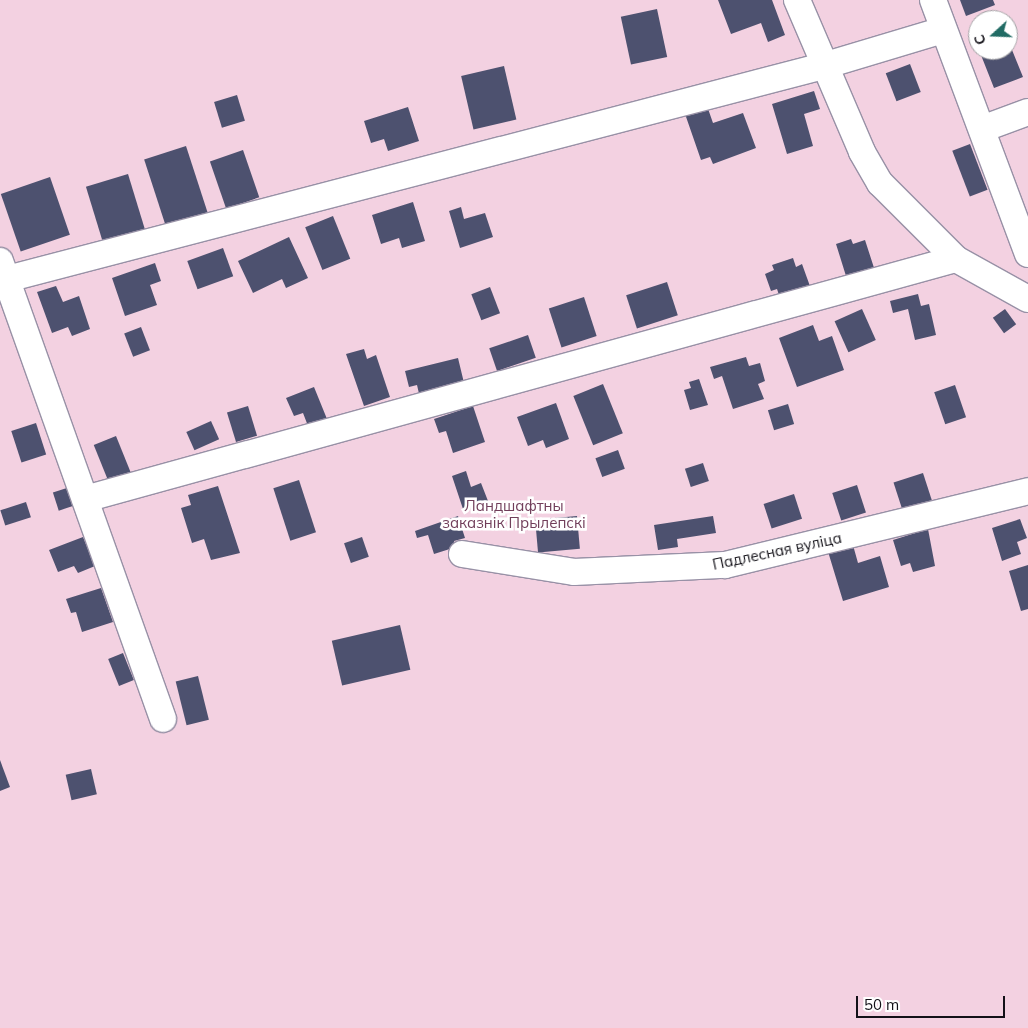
<!DOCTYPE html>
<meta charset="utf-8">
<style>
body{margin:0}
#map{position:relative;width:1028px;height:1028px;overflow:hidden;background:#fbfafe;font-family:Mulish,sans-serif}
div>[style]{position:absolute}
.green>*{inset:0;background:#f3d1e1}
.building>*{inset:0;background:#4d516f;transform-origin:0 0}
.roads{filter:drop-shadow(1px 0 #9891a6) drop-shadow(-1px 0 #9891a6) drop-shadow(0 1px #9891a6) drop-shadow(0 -1px #9891a6)}
.minor>*{height:26px;margin:-13px;padding:0 13px;transform-origin:13px;border-radius:13px;background:#fff}
span{translate:-50% -50%;white-space:nowrap;text-align:center;line-height:1.15;-webkit-text-stroke:5px #fff;paint-order:stroke}
.park-label{font-size:15px;color:#713e5a}
.street-label{font-size:15px;color:#131118}
.north{position:absolute;left:968px;top:10px;width:50px;height:50px;box-sizing:border-box;background:#fff;border:1px solid #a1a0a3;border-radius:50%;rotate:250deg;font-size:14px;font-weight:700;line-height:20px;text-align:center;color:#131118}
.north::after{content:'';display:block;margin:auto;width:18px;height:22px;background:#216b64;clip-path:polygon(50% 0,100% 100%,50% 72%,0 100%)}
.scale{position:absolute;left:856px;top:996px;width:149px;height:22px;box-sizing:border-box;border:2px solid #131118;border-top:0;padding-left:6px;font-size:15px;line-height:18px;white-space:nowrap;color:#131118;-webkit-text-stroke:4px #fff;paint-order:stroke}
</style>
<div id="map">
<div class="green">
<i style="clip-path:polygon(evenodd,0 0,1028px 0,1028px 1028px,0 1028px,0 0,978px 20px,1008px 20px,1008px 50px,978px 50px,978px 20px)"></i>
</div>
<div class="building">
<i style="clip-path:polygon(718px 0,772px 0,785px 35px,768px 42px,761px 23px,731px 34px)"></i>
<i style="clip-path:polygon(960px 0,993px 0,995px 5px,966px 16px)"></i>
<i style="left:657px;top:9px;width:49px;height:37px;rotate:78deg"></i>
<i style="clip-path:polygon(1008px 40px,1023px 77px,994px 88px,979px 50px,1008px 50px)"></i>
<i style="left:910px;top:64px;width:30px;height:26px;rotate:69deg"></i>
<i style="left:504px;top:66px;width:55px;height:44px;rotate:77deg"></i>
<i style="clip-path:polygon(814px 91px,820px 109px,804px 114px,813px 146px,787px 154px,772px 104px)"></i>
<i style="left:237px;top:95px;width:27px;height:24px;rotate:73deg"></i>
<i style="clip-path:polygon(706px 103px,713px 123px,743px 113px,756px 148px,713px 164px,710px 157px,701px 160px,684px 111px)"></i>
<i style="clip-path:polygon(408px 107px,419px 141px,388px 151px,384px 139px,371px 143px,364px 121px)"></i>
<i style="left:970px;top:144px;width:49px;height:19px;rotate:69deg"></i>
<i style="left:186px;top:146px;width:72px;height:44px;rotate:72deg"></i>
<i style="left:243px;top:150px;width:50px;height:35px;rotate:71deg"></i>
<i style="left:128px;top:174px;width:64px;height:44px;rotate:73deg"></i>
<i style="left:50px;top:177px;width:61px;height:52px;rotate:71deg"></i>
<i style="clip-path:polygon(413px 202px,425px 241px,402px 248px,399px 238px,381px 244px,372px 215px)"></i>
<i style="clip-path:polygon(461px 207px,464px 219px,485px 213px,493px 237px,460px 248px,449px 211px)"></i>
<i style="left:333px;top:216px;width:46px;height:30px;rotate:68deg"></i>
<i style="clip-path:polygon(289px 237px,308px 278px,286px 288px,282px 279px,253px 293px,238px 261px)"></i>
<i style="clip-path:polygon(851px 239px,853px 244px,865px 240px,876px 274px,863px 278px,860px 272px,846px 276px,836px 244px)"></i>
<i style="left:223px;top:248px;width:30px;height:38px;rotate:70deg"></i>
<i style="clip-path:polygon(793px 258px,796px 267px,802px 264px,811px 289px,781px 301px,777px 289px,771px 291px,765px 274px,774px 270px,772px 265px)"></i>
<i style="clip-path:polygon(155px 263px,161px 281px,150px 285px,157px 305px,125px 316px,112px 278px)"></i>
<i style="left:667px;top:282px;width:35px;height:43px;rotate:72deg"></i>
<i style="clip-path:polygon(56px 286px,63px 302px,79px 296px,90px 329px,72px 336px,68px 327px,52px 333px,37px 292px)"></i>
<i style="left:490px;top:287px;width:28px;height:20px;rotate:69deg"></i>
<i style="clip-path:polygon(918px 294px,921px 306px,929px 304px,936px 335px,915px 340px,908px 309px,893px 313px,890px 301px)"></i>
<i style="left:584px;top:297px;width:41px;height:37px;rotate:72deg"></i>
<i style="left:862px;top:309px;width:34px;height:30px;rotate:66deg"></i>
<i style="left:1005px;top:309px;width:19px;height:15px;rotate:54deg"></i>
<i style="clip-path:polygon(813px 325px,819px 341px,832px 336px,844px 370px,797px 387px,779px 338px)"></i>
<i style="left:141px;top:327px;width:25px;height:18px;rotate:69deg"></i>
<i style="left:528px;top:335px;width:24px;height:41px;rotate:71deg"></i>
<i style="clip-path:polygon(364px 349px,367px 359px,376px 355px,390px 397px,364px 406px,346px 354px)"></i>
<i style="clip-path:polygon(746px 357px,749px 366px,760px 363px,765px 381px,758px 384px,764px 399px,733px 409px,722px 376px,714px 379px,710px 367px)"></i>
<i style="clip-path:polygon(458px 358px,465px 387px,420px 398px,417px 385px,409px 387px,405px 371px)"></i>
<i style="clip-path:polygon(699px 379px,708px 405px,690px 410px,684px 390px,691px 388px,689px 382px)"></i>
<i style="left:603px;top:384px;width:53px;height:32px;rotate:68deg"></i>
<i style="left:955px;top:385px;width:34px;height:22px;rotate:71deg"></i>
<i style="clip-path:polygon(314px 387px,327px 419px,308px 426px,303px 413px,294px 416px,286px 398px)"></i>
<i style="clip-path:polygon(556px 403px,569px 439px,546px 448px,543px 440px,528px 446px,517px 417px)"></i>
<i style="left:788px;top:404px;width:21px;height:21px;rotate:73deg"></i>
<i style="left:248px;top:406px;width:31px;height:22px;rotate:73deg"></i>
<i style="clip-path:polygon(473px 406px,485px 442px,453px 453px,446px 431px,439px 433px,434px 419px)"></i>
<i style="left:211px;top:421px;width:20px;height:27px;rotate:66deg"></i>
<i style="left:36px;top:423px;width:33px;height:26px;rotate:72deg"></i>
<i style="left:116px;top:436px;width:45px;height:24px;rotate:68deg"></i>
<i style="left:618px;top:450px;width:20px;height:24px;rotate:70deg"></i>
<i style="left:703px;top:463px;width:19px;height:19px;rotate:72deg"></i>
<i style="clip-path:polygon(466px 471px,471px 487px,481px 483px,488px 501px,463px 509px,452px 476px)"></i>
<i style="left:923px;top:473px;width:32px;height:31px;rotate:72deg"></i>
<i style="left:299px;top:480px;width:55px;height:27px;rotate:72deg"></i>
<i style="left:857px;top:485px;width:29px;height:26px;rotate:72deg"></i>
<i style="clip-path:polygon(218px 486px,240px 553px,211px 560px,204px 539px,192px 543px,181px 508px,191px 505px,188px 495px)"></i>
<i style="left:70px;top:487px;width:19px;height:18px;rotate:72deg"></i>
<i style="left:794px;top:494px;width:26px;height:32px;rotate:72deg"></i>
<i style="left:26px;top:502px;width:16px;height:27px;rotate:72deg"></i>
<i style="clip-path:polygon(458px 516px,465px 538px,454px 541px,456px 547px,434px 554px,428px 535px,417px 538px,415px 531px)"></i>
<i style="left:577px;top:516px;width:33px;height:42px;rotate:85deg"></i>
<i style="clip-path:polygon(713px 516px,716px 533px,677px 539px,678px 547px,658px 550px,654px 525px)"></i>
<i style="clip-path:polygon(1020px 519px,1027px 538px,1017px 542px,1021px 554px,1002px 561px,992px 528px)"></i>
<i style="clip-path:polygon(928px 529px,935px 566px,913px 572px,910px 563px,901px 566px,893px 540px)"></i>
<i style="clip-path:polygon(83px 537px,95px 566px,78px 573px,74px 566px,58px 572px,49px 550px)"></i>
<i style="left:362px;top:537px;width:21px;height:19px;rotate:71deg"></i>
<i style="clip-path:polygon(851px 538px,858px 563px,880px 556px,889px 587px,843px 601px,826px 545px)"></i>
<i style="clip-path:polygon(1028px 565px,1028px 609px,1021px 611px,1009px 571px)"></i>
<i style="clip-path:polygon(101px 588px,113px 622px,82px 632px,76px 612px,71px 613px,66px 599px)"></i>
<i style="left:400px;top:625px;width:46px;height:70px;rotate:77deg"></i>
<i style="left:123px;top:653px;width:29px;height:16px;rotate:68deg"></i>
<i style="left:198px;top:676px;width:45px;height:23px;rotate:76deg"></i>
<i style="clip-path:polygon(0 760px,10px 787px,0 791px)"></i>
<i style="left:91px;top:769px;width:26px;height:26px;rotate:77deg"></i>
</div>
<div class="roads">
<div class="minor">
<i style="left:797px;top:0;width:165px;rotate:66.8deg"></i>
<i style="left:862px;top:152px;width:36px;rotate:60deg"></i>
<i style="left:880px;top:183px;width:107px;rotate:45deg"></i>
<i style="left:956px;top:259px;width:82px;rotate:29.1deg"></i>
<i style="left:933px;top:0;width:271px;rotate:69.5deg"></i>
<i style="left:982px;top:129px;width:49px;rotate:-20.3deg"></i>
<i style="left:0;top:261px;width:486px;rotate:70.4deg"></i>
<i style="left:7px;top:279px;width:843px;rotate:-14.63deg"></i>
<i style="left:823px;top:66px;width:125px;rotate:-16.7deg"></i>
<i style="left:85px;top:499px;width:903px;rotate:-15.41deg"></i>
<i style="left:462px;top:554px;width:113px;rotate:9.1deg"></i>
<i style="left:574px;top:572px;width:151px;rotate:-2.7deg"></i>
<i style="left:725px;top:565px;width:312px;rotate:-13.7deg"></i>
</div>
</div>
<div class="park-label">
<span style="left:514px;top:514px">Ландшафтны<br>заказнік Прылепскі</span>
</div>
<div class="street-label">
<span style="left:777px;top:551px;rotate:-12deg">Падлесная вуліца</span>
</div>
<div class="north">С</div>
<div class="scale">50 m</div>
</div>
